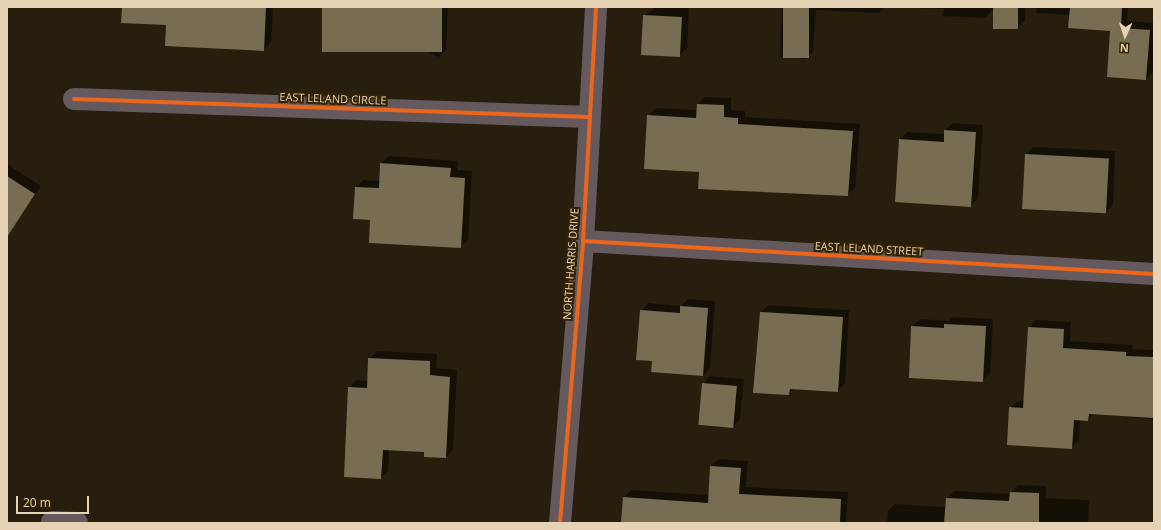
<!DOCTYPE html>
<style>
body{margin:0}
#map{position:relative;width:1161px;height:530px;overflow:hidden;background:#281e0d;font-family:"Open Sans",sans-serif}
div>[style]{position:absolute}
.shadow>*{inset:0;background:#0007}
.building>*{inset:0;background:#766d53;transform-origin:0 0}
.minor>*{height:22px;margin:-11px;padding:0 11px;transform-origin:11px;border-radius:11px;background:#645a5e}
.tertiary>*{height:22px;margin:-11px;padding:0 11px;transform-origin:11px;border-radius:11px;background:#645a5e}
.cycleway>*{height:4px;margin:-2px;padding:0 2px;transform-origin:2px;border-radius:2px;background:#eb651d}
span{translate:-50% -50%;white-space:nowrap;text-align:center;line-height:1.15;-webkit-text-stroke:4px #342201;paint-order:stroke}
.street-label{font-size:11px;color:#e6d3b5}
.frame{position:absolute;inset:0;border:8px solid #e6d3b5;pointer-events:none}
.north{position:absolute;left:1105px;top:16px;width:40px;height:40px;-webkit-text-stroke:3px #342201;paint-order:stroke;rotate:183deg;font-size:11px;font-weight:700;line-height:16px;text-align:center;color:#e6d3b5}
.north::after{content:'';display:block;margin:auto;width:14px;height:18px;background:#e6d3b5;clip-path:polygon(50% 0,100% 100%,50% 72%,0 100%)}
.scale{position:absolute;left:16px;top:496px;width:73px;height:18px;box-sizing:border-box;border:2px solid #e6d3b5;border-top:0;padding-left:5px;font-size:12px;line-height:14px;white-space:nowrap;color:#e6d3b5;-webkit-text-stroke:3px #342201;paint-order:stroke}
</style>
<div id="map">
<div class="shadow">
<i style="clip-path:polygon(138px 7px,273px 7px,271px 42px,264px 50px,167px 24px)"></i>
<i style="clip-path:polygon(323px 7px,448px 7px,446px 50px,439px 57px)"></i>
<i style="clip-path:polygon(656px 7px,689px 7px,687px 48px,679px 56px,644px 16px)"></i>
<i style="clip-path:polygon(782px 7px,1025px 7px,1025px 21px,1017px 29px,994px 8px,985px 18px,943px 16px,944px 9px,885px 7px,879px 13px,816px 10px,813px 52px,805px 59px,780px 57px)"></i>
<i style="clip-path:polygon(1037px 7px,1128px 7px,1127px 21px,1154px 23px,1153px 72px,1146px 79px,1111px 30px,1070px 15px,1036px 13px)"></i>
<i style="clip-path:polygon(705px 97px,731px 98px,731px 110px,745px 111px,745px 117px,860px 124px,855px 188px,847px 195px,700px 171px,648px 116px,656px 108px,697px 110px,698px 104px)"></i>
<i style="clip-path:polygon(953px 123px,983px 125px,978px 199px,970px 206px,900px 139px,907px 132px,945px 134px,945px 130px)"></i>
<i style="clip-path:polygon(1033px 147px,1115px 151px,1113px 205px,1106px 212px,1026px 155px)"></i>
<i style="clip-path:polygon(389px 156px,458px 161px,457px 170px,472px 171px,468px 240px,460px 247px,371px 219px,356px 187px,363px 180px,380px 181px,381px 163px)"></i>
<i style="clip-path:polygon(7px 164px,41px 186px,7px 236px)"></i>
<i style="clip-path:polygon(688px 299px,715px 301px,710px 368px,703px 375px,641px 311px,648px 303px,681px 306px)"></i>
<i style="clip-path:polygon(768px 305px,849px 310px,845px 383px,838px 391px,795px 388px,789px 394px,761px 312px)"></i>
<i style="clip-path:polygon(953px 317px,993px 319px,990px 373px,983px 381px,912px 327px,920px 319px,949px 321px)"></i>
<i style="clip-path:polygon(1036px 320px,1071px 322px,1070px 341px,1133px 345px,1132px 349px,1154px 350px,1154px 419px,1094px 414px,1088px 419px,1080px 419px,1079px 440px,1071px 448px,1010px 408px,1018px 401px,1025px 401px,1029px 327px)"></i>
<i style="clip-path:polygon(377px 351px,437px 354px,436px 368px,457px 370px,453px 450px,446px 457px,425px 451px,389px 449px,388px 471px,381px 478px,349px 387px,356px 380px,368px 381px,369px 359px)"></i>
<i style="clip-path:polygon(710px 376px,744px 379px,740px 419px,733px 427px,703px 384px)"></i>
<i style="clip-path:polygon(719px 459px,748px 461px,746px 487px,848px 492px,846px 523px,622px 523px,624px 497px,631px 490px,709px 495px,711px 466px)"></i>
<i style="clip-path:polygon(1018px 485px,1046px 486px,1046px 498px,1089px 500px,1088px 523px,887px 523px,888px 511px,895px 504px,946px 507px,947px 498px,954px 491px,1010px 494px)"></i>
</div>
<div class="building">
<i style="clip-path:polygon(122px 7px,266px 7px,264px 51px,165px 46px,166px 25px,121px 23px)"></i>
<i style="left:322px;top:7px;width:120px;height:45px"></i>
<i style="left:783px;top:7px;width:26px;height:51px"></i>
<i style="left:993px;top:7px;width:25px;height:22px"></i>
<i style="clip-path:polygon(1070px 7px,1122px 7px,1121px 28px,1150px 30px,1146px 80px,1107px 77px,1110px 31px,1068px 28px)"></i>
<i style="left:643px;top:15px;width:39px;height:40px;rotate:3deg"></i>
<i style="clip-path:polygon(697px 104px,724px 105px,724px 117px,738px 118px,738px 124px,853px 131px,848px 196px,698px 189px,699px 172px,644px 169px,647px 115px,696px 118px)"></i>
<i style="clip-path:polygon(944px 130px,976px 132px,971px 207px,895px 202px,899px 139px,944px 142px)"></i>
<i style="left:1025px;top:154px;width:84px;height:55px;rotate:3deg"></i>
<i style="clip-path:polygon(380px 163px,451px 168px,450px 177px,465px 178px,461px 248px,369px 243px,370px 220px,353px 219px,355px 187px,379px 188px)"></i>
<i style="clip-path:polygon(7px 176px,35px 194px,7px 237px)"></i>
<i style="clip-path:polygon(680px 306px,708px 308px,703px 376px,651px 372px,652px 361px,636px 360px,640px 310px,680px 313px)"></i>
<i style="clip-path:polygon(760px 312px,843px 317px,838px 392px,790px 389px,789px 395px,753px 393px)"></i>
<i style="clip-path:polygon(944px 324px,986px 326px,983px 382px,909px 378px,911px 326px,944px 328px)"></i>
<i style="clip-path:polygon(1028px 327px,1064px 329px,1063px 348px,1126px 352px,1126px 356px,1154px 357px,1154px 418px,1089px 414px,1088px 421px,1074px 420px,1072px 449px,1007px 445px,1009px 407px,1023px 408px)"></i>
<i style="clip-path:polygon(368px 358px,430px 361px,430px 375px,450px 377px,446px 458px,424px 457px,424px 452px,383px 450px,381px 479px,344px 477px,348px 387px,367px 388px)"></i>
<i style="left:702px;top:383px;width:35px;height:42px;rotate:5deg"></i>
<i style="clip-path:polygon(710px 466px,741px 468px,739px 494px,841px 499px,840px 523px,621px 523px,623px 497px,708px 503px)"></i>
<i style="clip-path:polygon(1010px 492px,1039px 493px,1039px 523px,944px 523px,946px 498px,1009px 501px)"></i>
</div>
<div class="minor">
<i style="left:74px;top:99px;width:516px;rotate:2deg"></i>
<i style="left:583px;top:241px;width:572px;rotate:3.31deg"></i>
<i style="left:52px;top:522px;width:25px;rotate:2deg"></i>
</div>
<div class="tertiary">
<i style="left:560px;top:523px;width:283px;rotate:-85.3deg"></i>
<i style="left:583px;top:241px;width:234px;rotate:-86.8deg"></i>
</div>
<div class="cycleway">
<i style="left:74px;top:99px;width:516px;rotate:2deg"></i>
<i style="left:583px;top:241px;width:572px;rotate:3.31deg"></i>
<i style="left:560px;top:523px;width:283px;rotate:-85.3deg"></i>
<i style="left:583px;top:241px;width:234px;rotate:-86.8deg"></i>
</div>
<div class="street-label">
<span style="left:333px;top:99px;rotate:2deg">EAST LELAND CIRCLE</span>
<span style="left:869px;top:249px;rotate:3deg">EAST LELAND STREET</span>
<span style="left:571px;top:264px;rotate:-86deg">NORTH HARRIS DRIVE</span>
</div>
<div class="frame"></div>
<div class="north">N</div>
<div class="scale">20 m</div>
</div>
